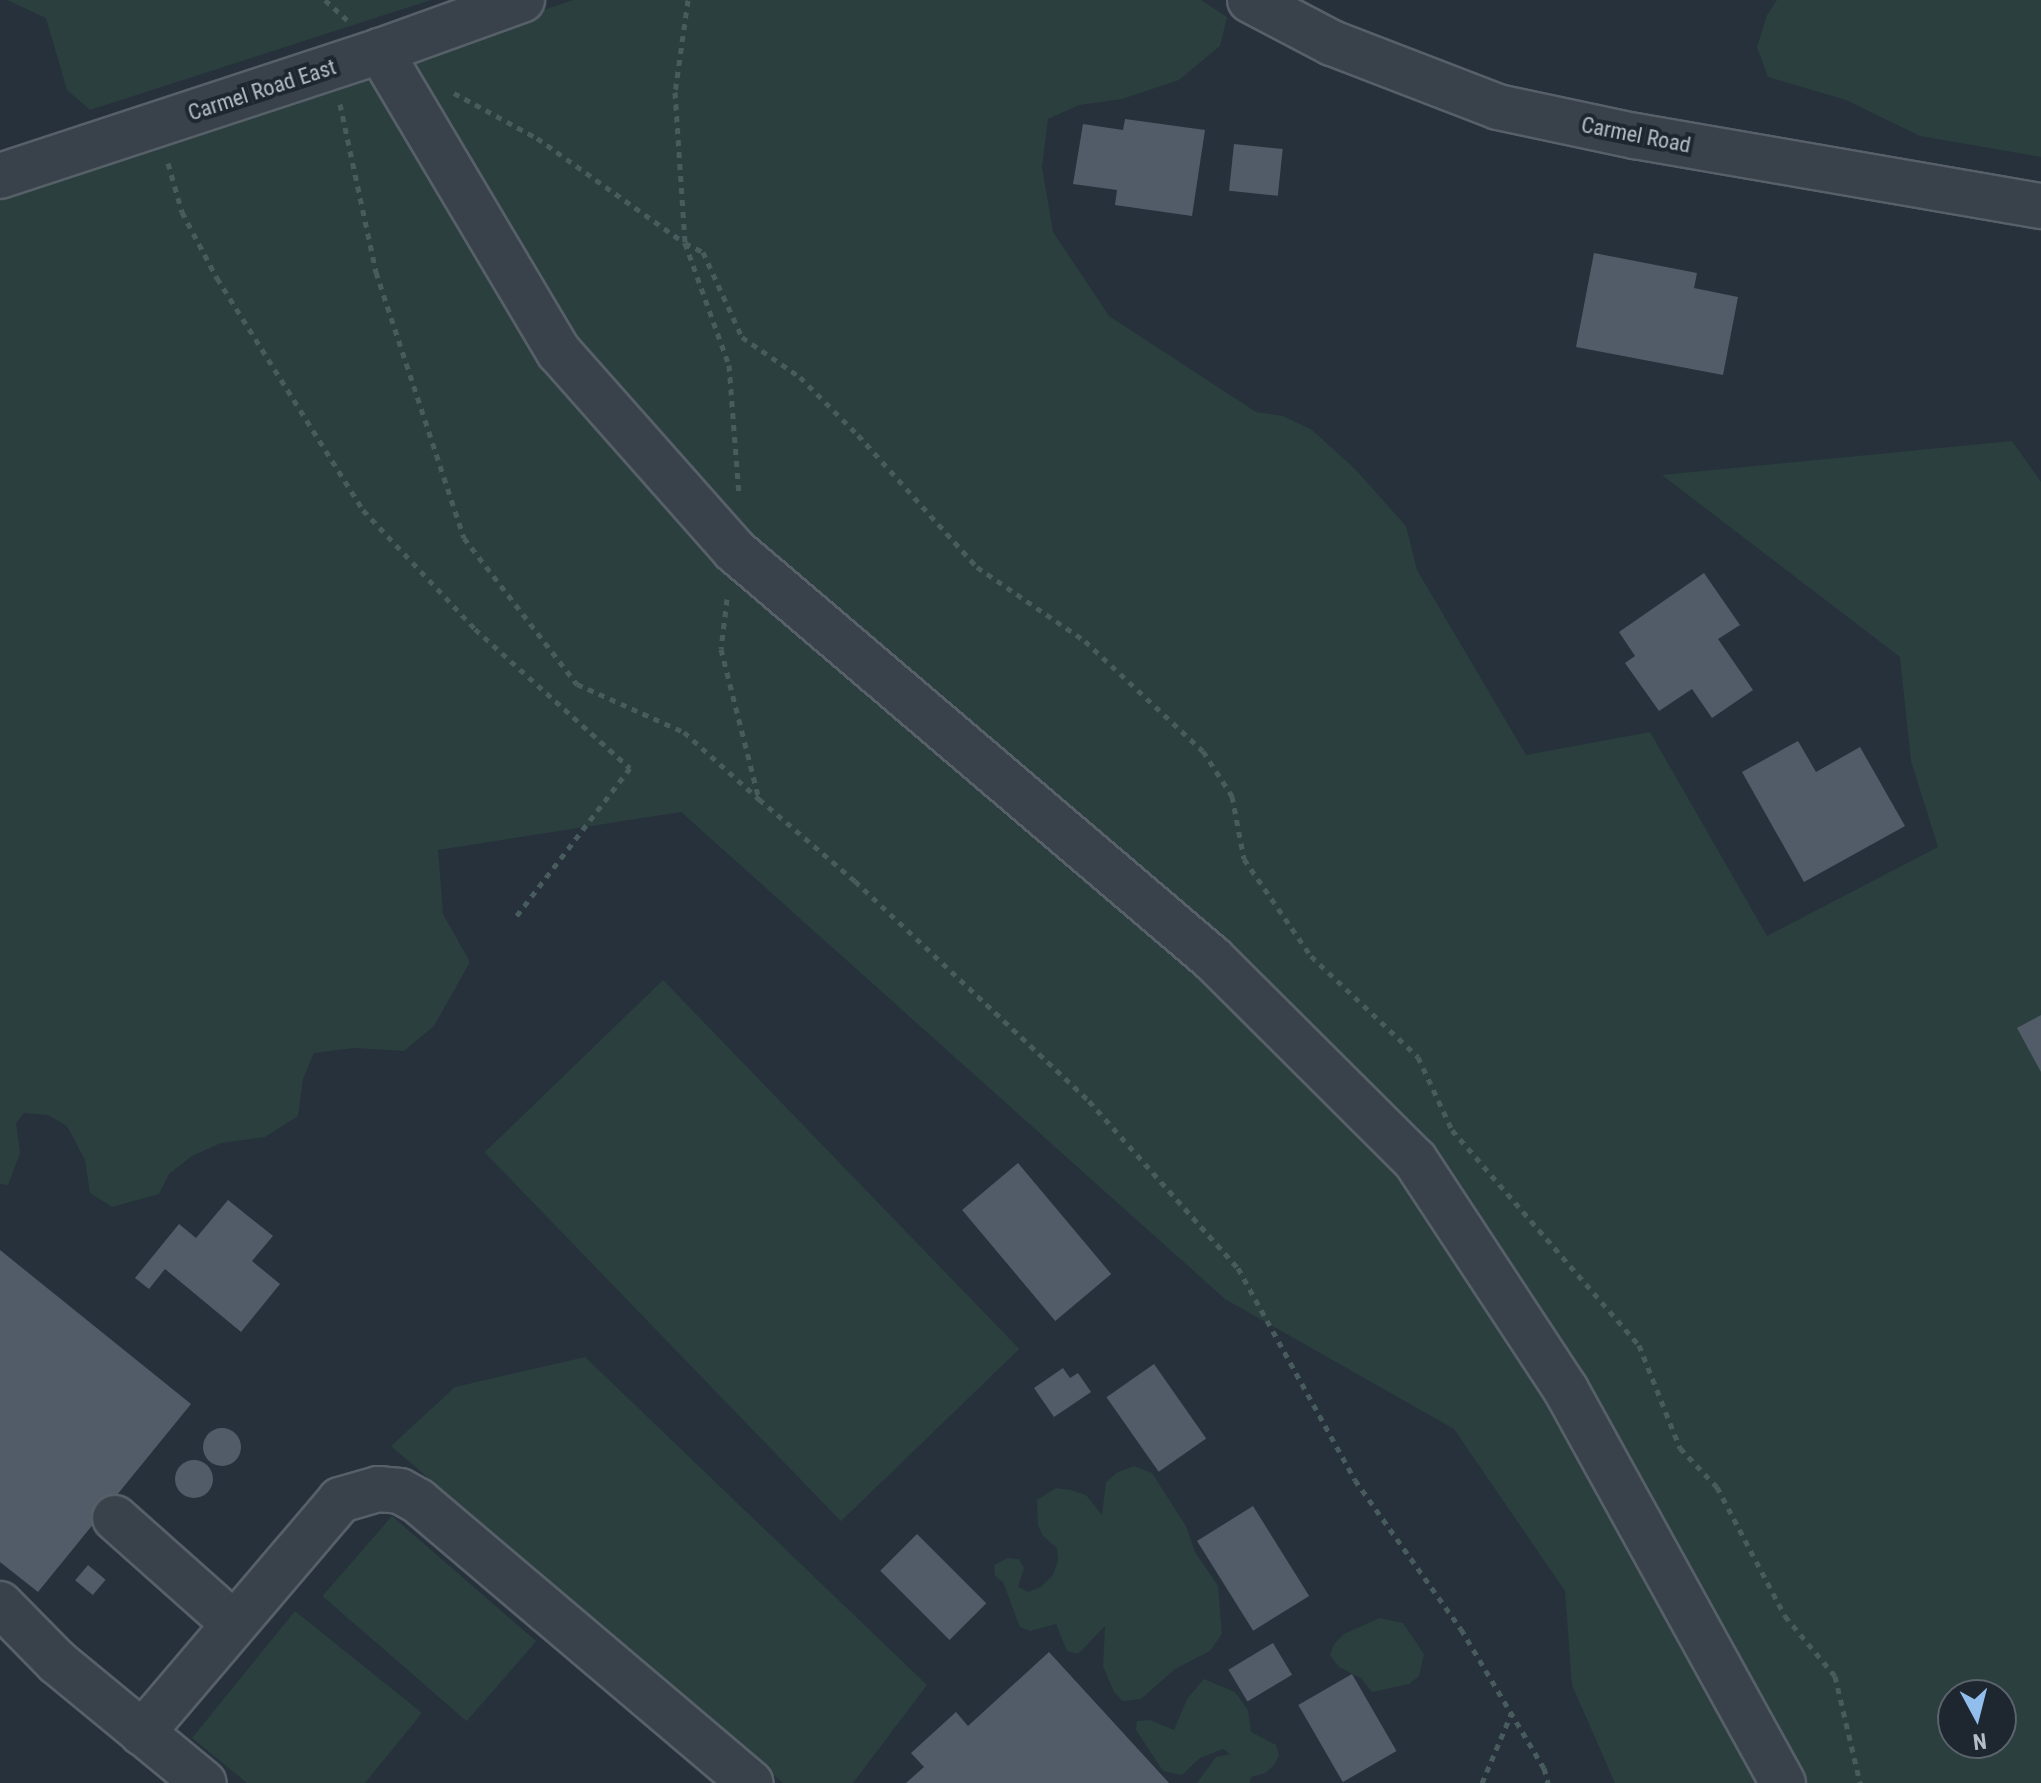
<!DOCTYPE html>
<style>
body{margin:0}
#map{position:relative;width:2041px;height:1783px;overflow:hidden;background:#26313b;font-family:"Roboto Condensed",sans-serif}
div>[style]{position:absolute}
.green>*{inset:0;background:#2b3f3e;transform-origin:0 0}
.building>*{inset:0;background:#515c68;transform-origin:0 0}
.round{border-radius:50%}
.path>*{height:5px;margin-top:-2.5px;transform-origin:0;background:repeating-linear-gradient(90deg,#495c5d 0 6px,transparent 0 12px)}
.roads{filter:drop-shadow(2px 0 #576069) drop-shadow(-2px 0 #576069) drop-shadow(0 2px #576069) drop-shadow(0 -2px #576069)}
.minor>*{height:44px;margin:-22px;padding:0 22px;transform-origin:22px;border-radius:22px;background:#39424b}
span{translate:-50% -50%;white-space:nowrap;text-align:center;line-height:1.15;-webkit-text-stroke:8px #1e2730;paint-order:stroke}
.street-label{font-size:22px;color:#b5bdc6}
.north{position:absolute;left:1937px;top:1679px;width:80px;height:80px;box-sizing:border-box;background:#1e2730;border:2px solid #5a636c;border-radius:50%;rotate:173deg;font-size:22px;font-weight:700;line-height:32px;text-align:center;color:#b5bdc6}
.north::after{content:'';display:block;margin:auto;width:28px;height:36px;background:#92beee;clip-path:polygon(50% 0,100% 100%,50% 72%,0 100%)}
</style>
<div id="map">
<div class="green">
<i style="clip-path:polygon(7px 0,431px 0,90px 110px,67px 90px,46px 18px)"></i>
<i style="clip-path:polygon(evenodd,573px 0,1201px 0,1227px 17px,1220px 46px,1179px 80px,1122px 99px,1079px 105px,1048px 119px,1042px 167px,1053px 232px,1109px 316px,1256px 412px,1283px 416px,1312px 430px,1355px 469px,1406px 526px,1417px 570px,1526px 755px,1650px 732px,1767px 936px,1938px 847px,1911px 761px,1900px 657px,1662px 475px,2012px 441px,2041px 482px,2041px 1783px,1615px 1783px,1572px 1685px,1565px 1591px,1454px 1429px,1225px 1299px,681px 812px,438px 850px,443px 914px,470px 962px,434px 1026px,404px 1051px,354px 1048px,314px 1053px,303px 1079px,298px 1116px,265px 1137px,221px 1143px,192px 1156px,169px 1174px,159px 1194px,112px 1207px,90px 1193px,85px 1160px,67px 1126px,48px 1115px,24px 1113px,16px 1123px,20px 1153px,8px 1185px,0 1184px,0 193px,573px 0,1953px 1695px,2001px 1695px,2001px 1743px,1953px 1743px,1953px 1695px)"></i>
<i style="clip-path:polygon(1777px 0,2041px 0,2041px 157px,1920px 136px,1846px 100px,1768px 77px,1757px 47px,1767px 15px)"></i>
<i style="left:663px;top:980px;width:513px;height:248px;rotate:46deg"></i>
<i style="clip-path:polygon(585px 1357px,927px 1685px,853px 1783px,783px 1783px,391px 1446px,455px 1387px)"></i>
<i style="clip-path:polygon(1134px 1466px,1152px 1473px,1186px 1526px,1195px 1552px,1218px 1586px,1222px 1634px,1210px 1651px,1175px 1669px,1141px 1699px,1123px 1701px,1114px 1692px,1103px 1666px,1105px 1626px,1078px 1654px,1067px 1651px,1056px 1624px,1030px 1631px,1020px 1627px,1003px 1582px,995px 1576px,994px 1565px,1008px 1558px,1019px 1559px,1024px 1568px,1018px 1587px,1028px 1592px,1041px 1587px,1053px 1575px,1058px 1561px,1057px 1548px,1043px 1536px,1038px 1525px,1037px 1500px,1056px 1488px,1071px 1490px,1086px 1495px,1102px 1515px,1106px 1482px,1118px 1472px)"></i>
<i style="left:392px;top:1516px;width:191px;height:106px;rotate:41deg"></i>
<i style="clip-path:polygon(295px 1611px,422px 1713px,365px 1783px,247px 1783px,192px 1738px)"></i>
<i style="clip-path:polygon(1380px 1618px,1403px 1623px,1424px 1654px,1419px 1676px,1409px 1684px,1372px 1692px,1361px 1678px,1339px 1667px,1330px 1655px,1334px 1644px,1344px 1634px)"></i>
<i style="clip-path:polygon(1204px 1679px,1235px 1692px,1248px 1710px,1251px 1732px,1276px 1745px,1279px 1755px,1274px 1765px,1265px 1773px,1251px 1777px,1250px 1783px,1197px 1783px,1216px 1757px,1230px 1754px,1223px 1749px,1200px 1758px,1182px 1775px,1163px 1771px,1136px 1730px,1137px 1721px,1150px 1720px,1174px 1730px,1187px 1699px)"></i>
</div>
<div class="building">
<i style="clip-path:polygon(1125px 119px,1205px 130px,1192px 216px,1115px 205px,1117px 190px,1073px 184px,1083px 124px,1123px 130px)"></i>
<i style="left:1234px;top:144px;width:49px;height:47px;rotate:6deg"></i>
<i style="clip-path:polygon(1594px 253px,1697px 273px,1694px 288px,1738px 297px,1723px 375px,1576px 347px)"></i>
<i style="clip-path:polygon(1704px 573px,1740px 625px,1718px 639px,1753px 690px,1712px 718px,1692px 689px,1659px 711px,1625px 663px,1635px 656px,1619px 632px)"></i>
<i style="clip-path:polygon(1798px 741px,1816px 772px,1860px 747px,1905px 826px,1804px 882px,1742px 772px)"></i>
<i style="clip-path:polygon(2041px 1015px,2041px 1072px,2017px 1028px)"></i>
<i style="left:1018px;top:1163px;width:145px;height:73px;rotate:50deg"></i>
<i style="clip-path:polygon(228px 1200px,273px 1236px,252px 1261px,280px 1284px,241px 1332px,165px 1269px,149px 1289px,135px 1278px,179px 1224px,196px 1238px)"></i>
<i style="clip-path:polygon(0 1250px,191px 1404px,38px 1592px,0 1562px)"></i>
<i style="left:1154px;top:1364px;width:91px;height:58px;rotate:55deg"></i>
<i style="clip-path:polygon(1063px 1368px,1070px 1378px,1078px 1373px,1091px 1392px,1054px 1417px,1034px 1388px)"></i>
<i class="round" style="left:203px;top:1428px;width:38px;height:38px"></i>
<i class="round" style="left:175px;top:1460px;width:38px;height:38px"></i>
<i style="left:1253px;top:1506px;width:106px;height:66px;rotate:58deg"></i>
<i style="left:917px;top:1534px;width:98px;height:52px;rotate:45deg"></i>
<i style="left:88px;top:1565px;width:23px;height:20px;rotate:40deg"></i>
<i style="left:1273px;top:1643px;width:37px;height:52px;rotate:59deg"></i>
<i style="clip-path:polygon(1049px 1652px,1169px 1783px,906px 1783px,924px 1767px,911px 1753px,956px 1712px,968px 1726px)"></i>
<i style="left:1352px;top:1674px;width:89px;height:62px;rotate:60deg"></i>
</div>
<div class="path">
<i style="left:325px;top:0;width:30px;rotate:42deg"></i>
<i style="left:688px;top:0;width:93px;rotate:98deg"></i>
<i style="left:675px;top:92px;width:151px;rotate:86.2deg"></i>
<i style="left:685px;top:243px;width:130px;rotate:70.2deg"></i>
<i style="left:729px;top:365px;width:129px;rotate:85.6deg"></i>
<i style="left:454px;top:93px;width:94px;rotate:28.5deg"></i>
<i style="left:537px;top:138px;width:181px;rotate:35.4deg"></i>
<i style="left:685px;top:243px;width:20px;rotate:27deg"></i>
<i style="left:703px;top:252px;width:94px;rotate:65.4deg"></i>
<i style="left:742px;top:337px;width:70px;rotate:34.6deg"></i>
<i style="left:800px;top:377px;width:82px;rotate:45deg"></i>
<i style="left:858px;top:435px;width:178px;rotate:48deg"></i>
<i style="left:977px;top:567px;width:131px;rotate:34.4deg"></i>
<i style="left:1085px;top:641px;width:161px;rotate:43deg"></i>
<i style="left:1203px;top:751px;width:54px;rotate:57.2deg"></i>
<i style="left:1232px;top:796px;width:64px;rotate:79.2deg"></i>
<i style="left:1244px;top:859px;width:118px;rotate:55.4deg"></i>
<i style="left:1311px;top:956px;width:147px;rotate:43.3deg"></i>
<i style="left:1418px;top:1057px;width:81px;rotate:65deg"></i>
<i style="left:1452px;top:1130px;width:285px;rotate:49deg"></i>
<i style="left:1639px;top:1345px;width:111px;rotate:68.3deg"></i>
<i style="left:1680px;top:1448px;width:54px;rotate:46.5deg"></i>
<i style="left:1717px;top:1487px;width:146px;rotate:62.2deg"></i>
<i style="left:1785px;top:1616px;width:78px;rotate:50.2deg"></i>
<i style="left:1835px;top:1676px;width:110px;rotate:76.8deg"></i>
<i style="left:340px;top:104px;width:172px;rotate:77.9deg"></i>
<i style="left:376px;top:272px;width:280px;rotate:71.7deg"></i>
<i style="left:464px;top:538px;width:185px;rotate:52.3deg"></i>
<i style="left:577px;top:684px;width:117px;rotate:24.2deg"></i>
<i style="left:684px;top:732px;width:101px;rotate:41.8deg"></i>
<i style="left:168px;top:163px;width:51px;rotate:74.1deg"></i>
<i style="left:182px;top:212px;width:75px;rotate:62.1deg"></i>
<i style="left:217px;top:278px;width:274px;rotate:57.8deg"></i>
<i style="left:363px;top:510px;width:163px;rotate:46.7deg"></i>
<i style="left:475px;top:629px;width:208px;rotate:41.9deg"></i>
<i style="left:630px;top:768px;width:189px;rotate:127.5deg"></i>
<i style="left:727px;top:599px;width:50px;rotate:96.8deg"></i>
<i style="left:721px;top:649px;width:155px;rotate:75.8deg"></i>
<i style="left:759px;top:799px;width:126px;rotate:40.5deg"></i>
<i style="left:855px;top:881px;width:321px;rotate:43.2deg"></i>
<i style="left:1089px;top:1101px;width:224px;rotate:48.3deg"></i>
<i style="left:1238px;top:1268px;width:242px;rotate:61.1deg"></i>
<i style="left:1355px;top:1480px;width:183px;rotate:54.6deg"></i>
<i style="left:1461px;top:1629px;width:162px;rotate:59.2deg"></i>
<i style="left:1544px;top:1768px;width:16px;rotate:75deg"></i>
<i style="left:1482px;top:1783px;width:77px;rotate:-67.1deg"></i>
</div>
<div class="roads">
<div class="minor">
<i style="left:1250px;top:0;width:93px;rotate:27.7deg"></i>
<i style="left:1332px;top:43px;width:178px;rotate:21.1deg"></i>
<i style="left:1498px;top:107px;width:140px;rotate:12deg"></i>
<i style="left:1635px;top:136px;width:412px;rotate:9.8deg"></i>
<i style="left:380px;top:51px;width:350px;rotate:59.3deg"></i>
<i style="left:559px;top:352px;width:264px;rotate:48.5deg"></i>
<i style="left:734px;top:550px;width:630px;rotate:40.49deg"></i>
<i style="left:1213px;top:959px;width:285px;rotate:44.9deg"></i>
<i style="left:1415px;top:1160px;width:275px;rotate:56.7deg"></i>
<i style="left:1566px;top:1390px;width:449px;rotate:61.1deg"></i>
<i style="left:0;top:176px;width:400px;rotate:-18.2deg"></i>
<i style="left:380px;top:51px;width:151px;rotate:-19.8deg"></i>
<i style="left:115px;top:1518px;width:159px;rotate:41.7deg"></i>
<i style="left:0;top:1604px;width:81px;rotate:45.5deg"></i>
<i style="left:57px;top:1662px;width:190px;rotate:39.5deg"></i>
<i style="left:142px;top:1733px;width:306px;rotate:-49.6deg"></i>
<i style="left:340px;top:1500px;width:40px;rotate:-16deg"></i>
<i style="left:378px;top:1489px;width:22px;rotate:5deg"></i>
<i style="left:400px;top:1491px;width:21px;rotate:29deg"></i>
<i style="left:418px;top:1501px;width:436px;rotate:40.3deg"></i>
</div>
</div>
<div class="street-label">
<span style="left:262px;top:90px;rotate:-18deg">Carmel Road East</span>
<span style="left:1636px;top:135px;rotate:11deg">Carmel Road</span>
</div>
<div class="north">N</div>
</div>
